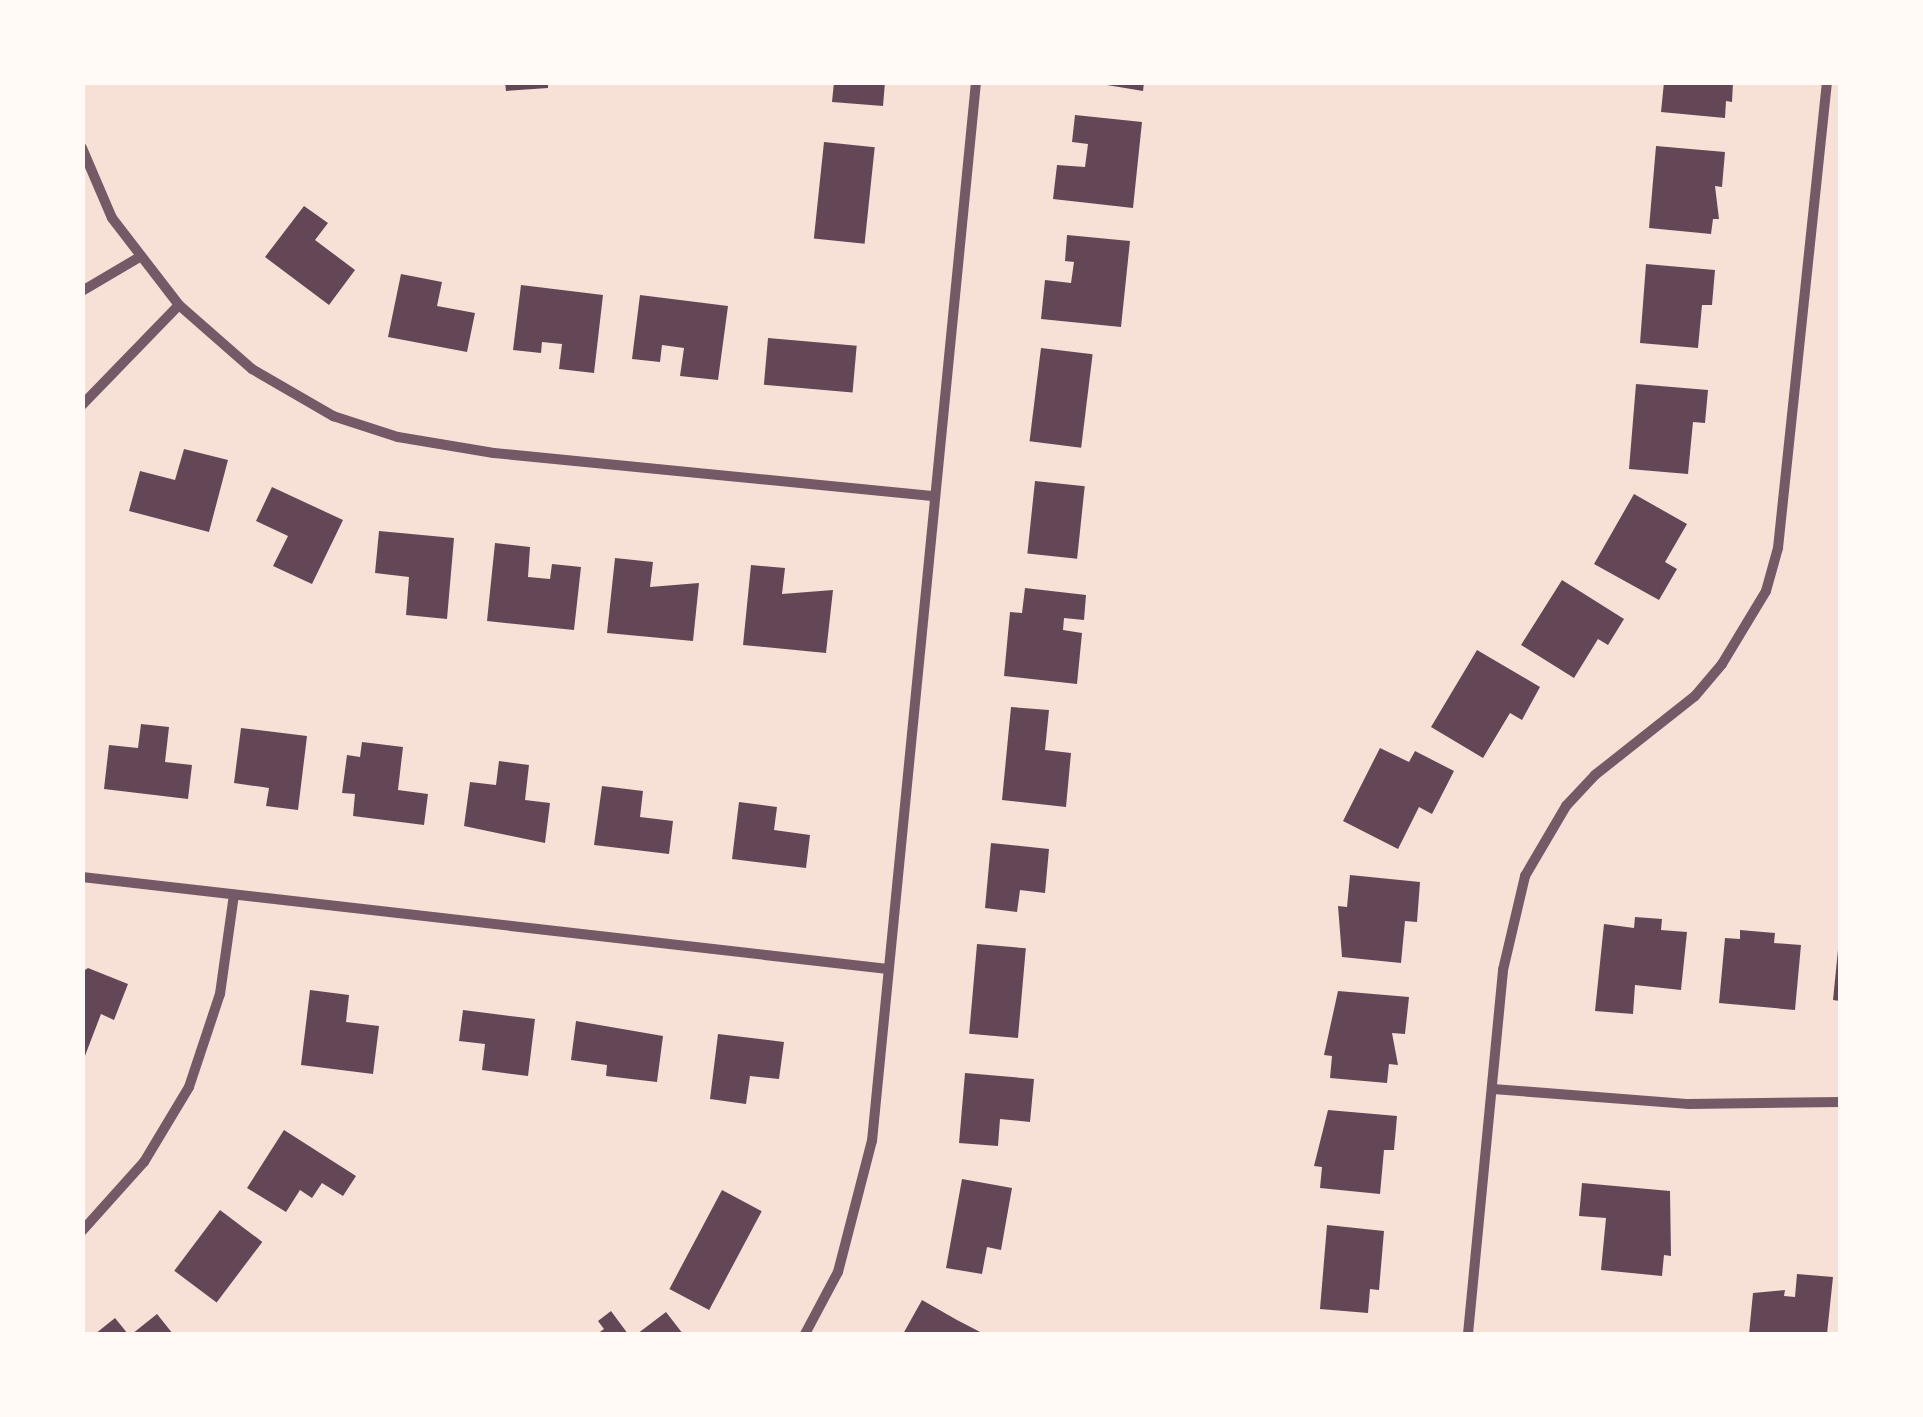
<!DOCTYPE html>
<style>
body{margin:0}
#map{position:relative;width:1923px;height:1417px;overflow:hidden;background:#f7e1d7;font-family:Roboto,sans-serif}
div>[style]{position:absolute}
.building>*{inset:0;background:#644757;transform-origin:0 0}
.minor>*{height:10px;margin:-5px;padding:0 5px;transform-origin:5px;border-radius:5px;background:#755966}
span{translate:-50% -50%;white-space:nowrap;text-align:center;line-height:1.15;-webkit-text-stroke:9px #fffaf5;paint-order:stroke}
.frame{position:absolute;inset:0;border:85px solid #fffaf5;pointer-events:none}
</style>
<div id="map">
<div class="building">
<i style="clip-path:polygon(505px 82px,548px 82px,548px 88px,506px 91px)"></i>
<i style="clip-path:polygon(834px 82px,885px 82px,883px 106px,832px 102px)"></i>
<i style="clip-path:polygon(1089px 82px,1144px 82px,1143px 91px)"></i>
<i style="clip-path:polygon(1664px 82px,1733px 83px,1732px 102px,1726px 101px,1725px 118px,1661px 112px)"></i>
<i style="clip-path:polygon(1075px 115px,1142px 122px,1133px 208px,1053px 199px,1057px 165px,1085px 167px,1088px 144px,1072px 142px)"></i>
<i style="left:824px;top:142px;width:51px;height:97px;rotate:6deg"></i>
<i style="clip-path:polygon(1656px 146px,1725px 152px,1722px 187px,1715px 186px,1719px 219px,1713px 219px,1711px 234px,1649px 228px)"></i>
<i style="clip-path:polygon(304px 206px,328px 223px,315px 240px,355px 270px,329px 305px,265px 257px)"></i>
<i style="clip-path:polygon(1067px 235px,1130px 241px,1121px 327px,1041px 319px,1045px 280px,1071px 283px,1074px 262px,1065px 261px)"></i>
<i style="clip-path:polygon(1646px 264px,1715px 270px,1712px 305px,1702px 305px,1698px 348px,1640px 343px)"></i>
<i style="clip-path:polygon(401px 274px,442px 282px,437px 306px,475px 313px,467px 352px,388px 337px)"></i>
<i style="clip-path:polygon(521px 285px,603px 295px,594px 373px,559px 369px,562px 344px,542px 342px,541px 353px,513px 350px)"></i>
<i style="clip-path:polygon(640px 295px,728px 306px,718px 380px,680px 376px,684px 348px,662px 345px,660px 362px,632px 359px)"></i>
<i style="left:768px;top:338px;width:89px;height:47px;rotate:5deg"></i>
<i style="left:1041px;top:348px;width:52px;height:94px;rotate:7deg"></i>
<i style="clip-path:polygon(1636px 384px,1708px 390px,1705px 423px,1693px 422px,1688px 474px,1629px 469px)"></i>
<i style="clip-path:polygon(184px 449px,228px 460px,209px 532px,129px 511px,140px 471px,175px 480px)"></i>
<i style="left:1035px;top:481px;width:50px;height:73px;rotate:6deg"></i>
<i style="clip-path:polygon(272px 487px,343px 520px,312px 584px,273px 566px,288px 536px,256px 521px)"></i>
<i style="clip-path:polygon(1634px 494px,1687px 524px,1665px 562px,1677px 569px,1659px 600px,1594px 564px)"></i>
<i style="clip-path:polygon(379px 531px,454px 538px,447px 619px,406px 615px,409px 577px,375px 573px)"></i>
<i style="clip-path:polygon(495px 543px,530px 547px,528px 577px,550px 579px,552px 564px,581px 567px,574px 630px,487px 621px)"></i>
<i style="clip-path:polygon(615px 558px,653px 562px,650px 587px,699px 583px,693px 641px,607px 633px)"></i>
<i style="clip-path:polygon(751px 565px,785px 568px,782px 594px,833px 590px,826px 653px,743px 645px)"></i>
<i style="clip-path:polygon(1562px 580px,1624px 619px,1608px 645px,1598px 639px,1574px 678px,1521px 645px)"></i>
<i style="clip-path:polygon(1025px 588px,1086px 595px,1084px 620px,1064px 618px,1063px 630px,1082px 633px,1077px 684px,1004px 676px,1010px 612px,1022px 613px)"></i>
<i style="clip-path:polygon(1477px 650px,1540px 687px,1522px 720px,1510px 713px,1483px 758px,1431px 727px)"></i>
<i style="clip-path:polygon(1011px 707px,1049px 710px,1045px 750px,1071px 753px,1066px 807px,1002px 800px)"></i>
<i style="clip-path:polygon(141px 724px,169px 727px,165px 762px,192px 765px,188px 799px,104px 789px,109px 745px,138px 748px)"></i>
<i style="clip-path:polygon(241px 728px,307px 736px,298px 810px,266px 806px,269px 788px,234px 783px)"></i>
<i style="clip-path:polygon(362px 742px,403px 747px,398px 790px,428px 794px,424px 825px,353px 816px,355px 794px,342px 793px,347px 755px,360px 757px)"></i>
<i style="clip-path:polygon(1380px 748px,1409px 762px,1415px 751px,1454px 771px,1432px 814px,1419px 807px,1398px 849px,1343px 821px)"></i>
<i style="clip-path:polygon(499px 761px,529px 765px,525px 800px,550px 803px,545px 843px,464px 826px,470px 782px,496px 785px)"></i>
<i style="clip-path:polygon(602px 786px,643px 791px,640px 817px,673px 821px,669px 854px,594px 845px)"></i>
<i style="clip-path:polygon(739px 802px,777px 807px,774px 830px,810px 835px,806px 868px,732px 859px)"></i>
<i style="clip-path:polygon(991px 843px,1049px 849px,1045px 893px,1020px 890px,1017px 912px,985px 908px)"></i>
<i style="clip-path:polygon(1350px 875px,1420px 882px,1417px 922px,1405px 921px,1401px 963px,1342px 957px,1338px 906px,1347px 907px)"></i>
<i style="clip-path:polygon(1635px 917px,1662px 919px,1661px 930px,1687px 932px,1681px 990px,1635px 985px,1633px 1014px,1595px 1011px,1604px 924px,1634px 928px)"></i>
<i style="clip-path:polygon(1740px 930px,1775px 933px,1774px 943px,1801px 945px,1795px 1010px,1719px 1003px,1725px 938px,1740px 939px)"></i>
<i style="left:977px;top:944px;width:49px;height:90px;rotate:5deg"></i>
<i style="clip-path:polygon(1838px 950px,1840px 950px,1840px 1001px,1833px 1000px)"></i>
<i style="clip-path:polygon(88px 968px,128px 984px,114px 1020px,101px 1014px,83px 1061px,82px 972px)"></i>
<i style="clip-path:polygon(310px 990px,349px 995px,346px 1022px,379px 1026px,373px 1074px,301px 1065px)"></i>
<i style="clip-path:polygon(1338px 991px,1409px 997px,1405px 1034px,1392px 1033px,1398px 1065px,1389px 1064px,1387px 1083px,1330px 1078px,1332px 1056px,1324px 1055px)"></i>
<i style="clip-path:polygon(463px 1010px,535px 1019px,528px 1076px,482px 1070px,485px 1044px,459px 1041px)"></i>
<i style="clip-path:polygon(576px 1021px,663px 1036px,657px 1082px,606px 1076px,607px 1065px,571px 1060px)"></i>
<i style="clip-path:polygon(718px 1034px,784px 1042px,779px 1079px,750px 1076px,746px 1104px,710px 1099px)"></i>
<i style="clip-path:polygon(965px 1073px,1034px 1079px,1030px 1122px,1000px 1119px,998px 1146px,959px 1143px)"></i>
<i style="clip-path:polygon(1328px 1110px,1397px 1116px,1394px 1150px,1384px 1150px,1380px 1194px,1320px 1188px,1322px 1167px,1314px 1166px)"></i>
<i style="clip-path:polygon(284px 1130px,356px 1176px,343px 1196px,322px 1183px,312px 1198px,300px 1190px,286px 1212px,247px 1188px)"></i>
<i style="clip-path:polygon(962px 1179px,1012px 1188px,1001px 1250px,987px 1247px,982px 1274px,946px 1268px)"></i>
<i style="clip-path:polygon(1582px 1183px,1670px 1191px,1671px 1256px,1664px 1255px,1662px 1276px,1601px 1270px,1606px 1218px,1579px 1216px)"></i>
<i style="left:722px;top:1190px;width:45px;height:112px;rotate:28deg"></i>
<i style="left:220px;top:1210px;width:53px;height:76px;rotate:37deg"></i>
<i style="clip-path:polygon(1327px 1225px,1384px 1231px,1379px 1290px,1370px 1289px,1368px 1313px,1320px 1309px)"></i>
<i style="clip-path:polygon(1797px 1274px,1833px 1277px,1827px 1334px,1749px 1334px,1753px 1293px,1785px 1290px,1784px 1296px,1795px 1297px)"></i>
<i style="clip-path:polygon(922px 1300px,957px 1320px,984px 1334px,903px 1334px)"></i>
<i style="clip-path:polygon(611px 1311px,628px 1334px,597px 1334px,604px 1329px,598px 1321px)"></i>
<i style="clip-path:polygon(666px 1312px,683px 1334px,637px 1334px)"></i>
<i style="clip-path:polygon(157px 1314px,173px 1334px,132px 1334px)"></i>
<i style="clip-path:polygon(115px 1318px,128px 1334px,95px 1334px)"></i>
</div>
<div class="minor">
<i style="left:82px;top:148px;width:76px;rotate:66.8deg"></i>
<i style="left:112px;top:218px;width:110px;rotate:52.4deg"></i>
<i style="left:179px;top:305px;width:97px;rotate:41.2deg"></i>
<i style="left:252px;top:369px;width:94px;rotate:30.1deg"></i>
<i style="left:333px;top:416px;width:68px;rotate:17.9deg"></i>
<i style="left:398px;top:437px;width:97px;rotate:9.5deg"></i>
<i style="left:494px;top:453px;width:443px;rotate:5.6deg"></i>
<i style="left:82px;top:291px;width:65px;rotate:-30.5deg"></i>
<i style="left:82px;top:405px;width:139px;rotate:-45.9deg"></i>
<i style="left:82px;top:877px;width:811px;rotate:6.51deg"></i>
<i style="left:1493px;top:1089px;width:197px;rotate:4.4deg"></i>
<i style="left:1689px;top:1104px;width:151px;rotate:-0.8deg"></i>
<i style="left:82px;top:1231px;width:93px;rotate:-48.1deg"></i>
<i style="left:144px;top:1162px;width:87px;rotate:-59deg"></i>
<i style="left:189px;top:1087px;width:98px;rotate:-71.6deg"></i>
<i style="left:220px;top:994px;width:100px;rotate:-82deg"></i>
<i style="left:805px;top:1334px;width:70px;rotate:-62deg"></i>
<i style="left:838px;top:1272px;width:135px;rotate:-75.5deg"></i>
<i style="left:872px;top:1141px;width:1064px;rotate:-84.39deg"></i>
<i style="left:1468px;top:1334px;width:366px;rotate:-84.5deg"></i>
<i style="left:1503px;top:970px;width:97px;rotate:-76.8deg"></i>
<i style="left:1525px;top:876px;width:81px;rotate:-59.6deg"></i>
<i style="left:1566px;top:806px;width:42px;rotate:-46.9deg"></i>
<i style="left:1595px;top:775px;width:127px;rotate:-38.3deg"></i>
<i style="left:1695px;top:696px;width:42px;rotate:-49.8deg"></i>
<i style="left:1722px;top:664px;width:85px;rotate:-58.9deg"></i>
<i style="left:1766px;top:591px;width:45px;rotate:-74.4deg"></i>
<i style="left:1778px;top:548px;width:469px;rotate:-84deg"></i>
</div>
<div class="frame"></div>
</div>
